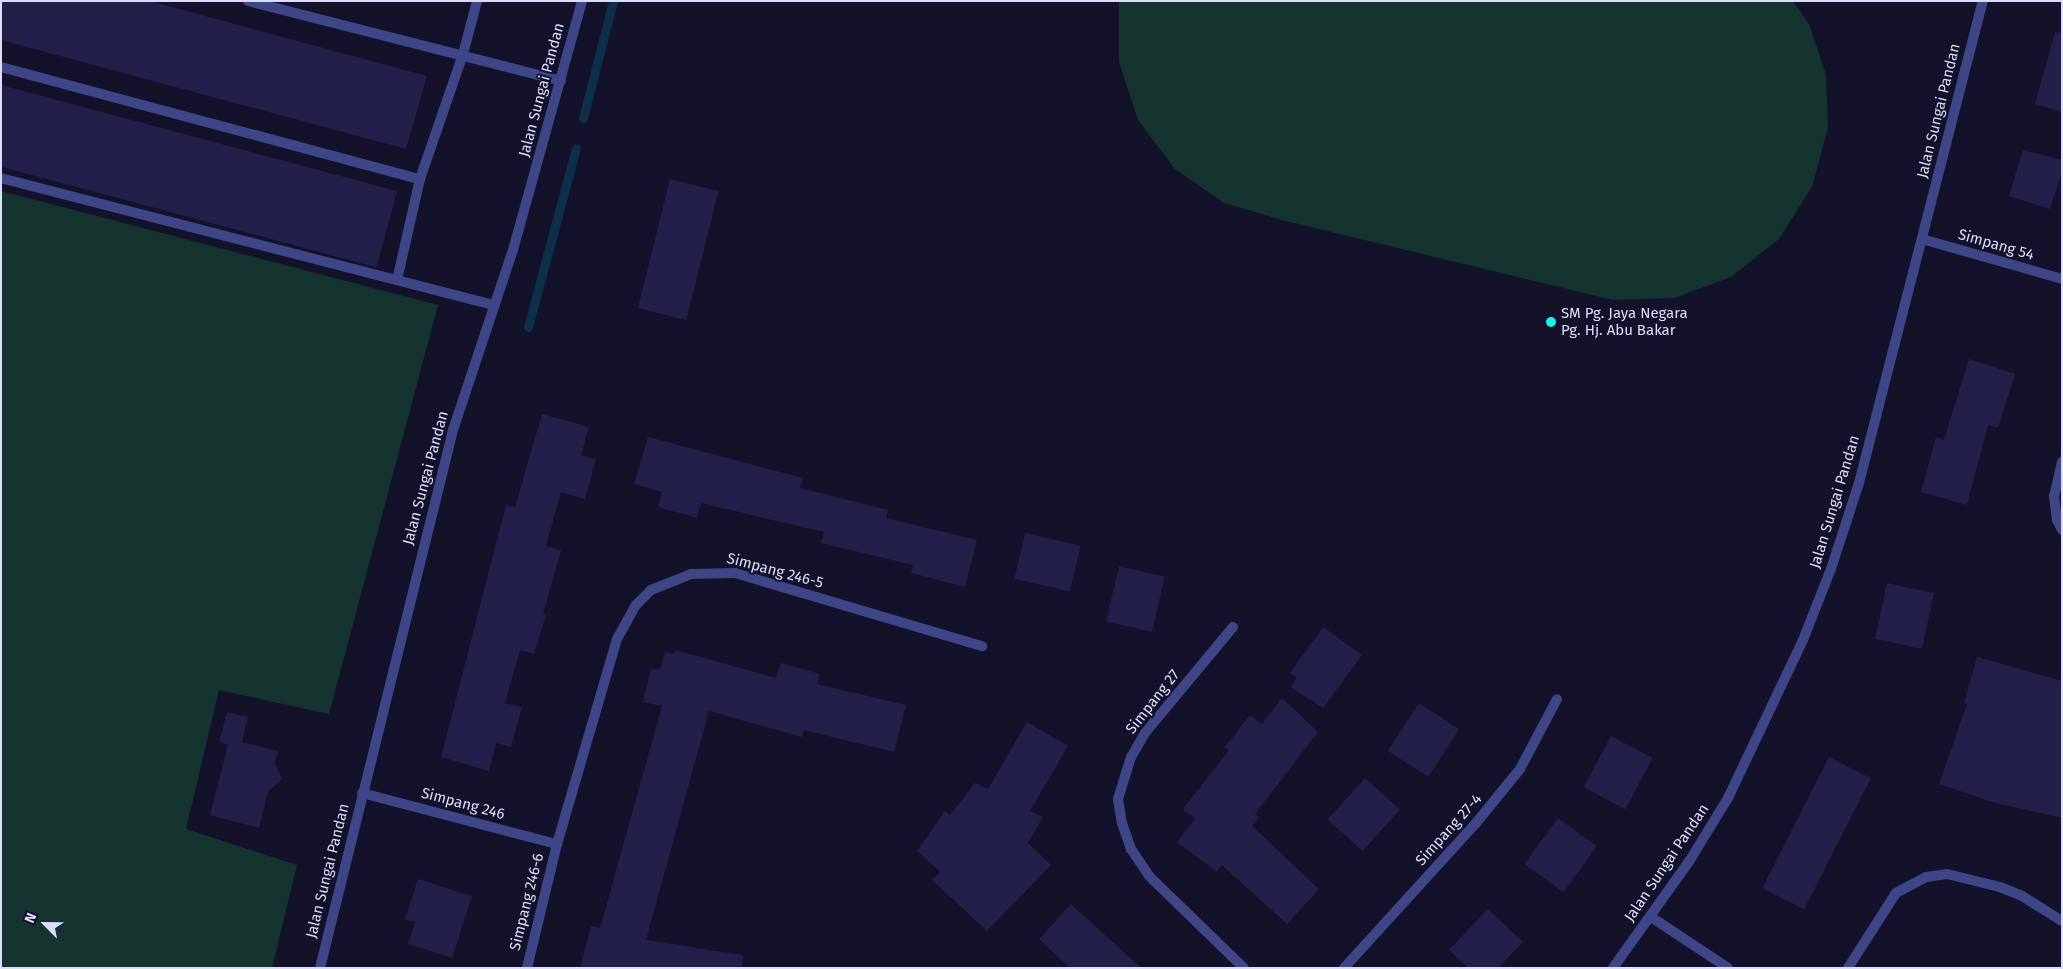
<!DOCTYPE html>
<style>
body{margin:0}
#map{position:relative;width:2063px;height:969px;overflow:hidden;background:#13122a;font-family:"Fira Sans",sans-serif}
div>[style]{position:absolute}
.green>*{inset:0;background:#15342f}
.stream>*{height:9px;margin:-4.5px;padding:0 4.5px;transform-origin:4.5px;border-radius:4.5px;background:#0f2e4c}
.building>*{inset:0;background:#221f4a;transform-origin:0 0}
.service>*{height:10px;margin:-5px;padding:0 5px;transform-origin:5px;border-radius:5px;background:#3f4687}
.minor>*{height:10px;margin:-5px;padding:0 5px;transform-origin:5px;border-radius:5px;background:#3f4687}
.tertiary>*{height:10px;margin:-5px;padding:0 5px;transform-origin:5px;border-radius:5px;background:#3f4687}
.dots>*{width:14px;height:14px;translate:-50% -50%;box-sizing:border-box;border:2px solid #13122a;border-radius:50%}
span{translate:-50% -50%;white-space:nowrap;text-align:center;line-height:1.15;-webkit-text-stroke:4px #13122a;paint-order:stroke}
.street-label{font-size:15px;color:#dcddfe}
.poi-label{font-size:15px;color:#dcddfe}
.left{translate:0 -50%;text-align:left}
.frame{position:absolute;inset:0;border:2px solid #dcddfe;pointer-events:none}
.north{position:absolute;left:20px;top:899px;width:50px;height:50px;-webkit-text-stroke:4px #13122a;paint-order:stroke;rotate:293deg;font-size:14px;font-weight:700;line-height:20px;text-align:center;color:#dcddfe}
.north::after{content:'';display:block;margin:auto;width:18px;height:22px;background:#dcddfe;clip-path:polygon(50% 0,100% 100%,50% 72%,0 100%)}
</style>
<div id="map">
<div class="green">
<i style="clip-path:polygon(1119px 1px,1793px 1px,1809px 24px,1826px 75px,1828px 128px,1812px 187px,1779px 239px,1731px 277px,1674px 298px,1613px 300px,1282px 220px,1224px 203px,1175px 169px,1138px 120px,1119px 62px)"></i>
<i style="clip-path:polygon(1px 191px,438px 305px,329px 714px,219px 690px,186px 829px,297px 865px,272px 968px,1px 968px)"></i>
</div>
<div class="stream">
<i style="left:583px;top:118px;width:121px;rotate:-75.6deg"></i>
<i style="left:528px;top:327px;width:185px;rotate:-75deg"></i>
</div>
<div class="building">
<i style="clip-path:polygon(1px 1px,150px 1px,427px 76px,406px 149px,1px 40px)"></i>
<i style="clip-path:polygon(2055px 32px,2062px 33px,2062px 112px,2035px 104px)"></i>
<i style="left:1px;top:85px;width:410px;height:79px;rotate:15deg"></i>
<i style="clip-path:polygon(2023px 150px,2062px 160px,2062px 172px,2050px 209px,2009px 196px)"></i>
<i style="left:670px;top:179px;width:50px;height:133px;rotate:14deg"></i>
<i style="clip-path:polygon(1969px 359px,2015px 374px,1998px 428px,1988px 425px,1967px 505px,1921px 492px,1936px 437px,1944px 440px)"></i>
<i style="clip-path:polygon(542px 414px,589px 427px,581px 455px,596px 459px,585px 499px,561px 492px,546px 546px,561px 550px,543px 614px,546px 615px,534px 654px,520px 650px,505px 703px,522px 707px,511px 747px,496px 743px,489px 771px,441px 757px,506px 505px,515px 507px)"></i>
<i style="clip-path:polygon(648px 437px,803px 478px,800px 488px,888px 510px,886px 518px,977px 540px,965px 587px,911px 573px,913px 565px,821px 543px,824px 532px,701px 503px,697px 518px,658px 507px,662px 492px,634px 484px)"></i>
<i style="left:1025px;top:533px;width:57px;height:47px;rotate:13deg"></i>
<i style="left:1119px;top:566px;width:47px;height:57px;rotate:13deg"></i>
<i style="left:1887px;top:583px;width:48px;height:57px;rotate:12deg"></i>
<i style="clip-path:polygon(1323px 627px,1362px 655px,1323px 708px,1290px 687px,1297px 678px,1290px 673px)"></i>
<i style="clip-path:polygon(676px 650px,776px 678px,781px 663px,820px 674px,817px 684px,906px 705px,894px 752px,804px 730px,802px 737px,709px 711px,646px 940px,743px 955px,742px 968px,580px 968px,591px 926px,600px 928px,662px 706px,643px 702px,651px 668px,660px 670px,665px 652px,675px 654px)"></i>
<i style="clip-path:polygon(1977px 657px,2062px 681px,2062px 818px,1992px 802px,1939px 784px,1967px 704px,1964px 703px)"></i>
<i style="clip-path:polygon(1282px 698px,1318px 732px,1255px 814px,1259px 817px,1252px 826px,1319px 889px,1287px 924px,1222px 865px,1217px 872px,1177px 842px,1195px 819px,1183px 809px,1229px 750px,1225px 747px,1250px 715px,1262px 724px)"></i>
<i style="left:1419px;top:703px;width:48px;height:57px;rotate:33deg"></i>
<i style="clip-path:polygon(227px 712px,248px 717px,242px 742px,278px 751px,275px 764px,282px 779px,268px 792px,259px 828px,210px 815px,228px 745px,219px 742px)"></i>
<i style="clip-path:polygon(1027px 722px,1068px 746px,1030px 811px,1043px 817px,1028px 843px,1051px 865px,987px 931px,932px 880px,940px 872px,917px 851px,945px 811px,950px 815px,975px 783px,988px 789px)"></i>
<i style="left:1611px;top:736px;width:47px;height:58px;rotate:28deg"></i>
<i style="left:1829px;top:757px;width:47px;height:147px;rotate:27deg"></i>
<i style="left:1365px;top:778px;width:47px;height:56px;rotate:42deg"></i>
<i style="left:1558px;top:818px;width:48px;height:57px;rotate:36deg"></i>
<i style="clip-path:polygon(418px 879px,472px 896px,452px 958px,408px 944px,415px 922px,405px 919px)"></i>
<i style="clip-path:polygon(1071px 904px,1141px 968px,1070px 968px,1039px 939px)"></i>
<i style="clip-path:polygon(1488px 909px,1523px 942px,1498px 968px,1468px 968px,1449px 950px)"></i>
</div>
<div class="service">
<i style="left:248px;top:1px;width:323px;rotate:14.3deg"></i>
<i style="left:1px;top:67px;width:434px;rotate:15deg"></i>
<i style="left:1px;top:178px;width:508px;rotate:14.47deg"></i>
<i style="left:397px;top:280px;width:104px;rotate:-77.2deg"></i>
<i style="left:420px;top:179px;width:132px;rotate:-71deg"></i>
<i style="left:463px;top:54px;width:55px;rotate:-75.2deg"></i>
</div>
<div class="minor">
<i style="left:1922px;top:239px;width:146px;rotate:15.9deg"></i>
<i style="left:2062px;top:462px;width:35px;rotate:103deg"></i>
<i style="left:2054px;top:496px;width:24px;rotate:83deg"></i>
<i style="left:2057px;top:520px;width:11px;rotate:63deg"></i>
<i style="left:1233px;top:627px;width:138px;rotate:129.7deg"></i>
<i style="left:1145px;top:733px;width:28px;rotate:120deg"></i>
<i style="left:1131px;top:757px;width:44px;rotate:107.2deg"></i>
<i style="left:1118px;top:799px;width:24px;rotate:81deg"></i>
<i style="left:1122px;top:823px;width:28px;rotate:71deg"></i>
<i style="left:1131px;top:849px;width:32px;rotate:56deg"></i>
<i style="left:1149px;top:876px;width:132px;rotate:44.1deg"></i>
<i style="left:362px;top:793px;width:202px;rotate:14.7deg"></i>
<i style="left:1651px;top:917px;width:92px;rotate:33.5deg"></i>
<i style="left:527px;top:968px;width:128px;rotate:-76.4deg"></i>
<i style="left:557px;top:844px;width:214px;rotate:-73.7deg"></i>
<i style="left:617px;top:639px;width:39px;rotate:-61deg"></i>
<i style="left:636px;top:605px;width:21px;rotate:-45deg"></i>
<i style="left:651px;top:590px;width:43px;rotate:-21.8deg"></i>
<i style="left:691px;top:574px;width:44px;rotate:-1.3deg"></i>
<i style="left:735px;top:573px;width:258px;rotate:16.5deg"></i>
<i style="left:1344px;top:968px;width:196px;rotate:-47.7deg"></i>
<i style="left:1476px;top:823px;width:70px;rotate:-50.8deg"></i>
<i style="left:1520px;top:769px;width:79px;rotate:-62.1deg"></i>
<i style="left:1848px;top:968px;width:89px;rotate:-57.4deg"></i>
<i style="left:1896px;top:893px;width:34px;rotate:-28deg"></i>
<i style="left:1926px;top:877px;width:21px;rotate:-8deg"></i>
<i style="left:1947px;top:874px;width:55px;rotate:13.8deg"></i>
<i style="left:2000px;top:887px;width:24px;rotate:22deg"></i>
<i style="left:2022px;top:896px;width:47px;rotate:32deg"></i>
</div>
<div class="tertiary">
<i style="left:320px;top:968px;width:554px;rotate:-76.11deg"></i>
<i style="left:453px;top:430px;width:190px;rotate:-71.6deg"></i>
<i style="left:513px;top:250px;width:258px;rotate:-74.5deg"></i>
<i style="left:1613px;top:968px;width:133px;rotate:-54.5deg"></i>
<i style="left:1690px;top:860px;width:73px;rotate:-58.5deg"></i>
<i style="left:1728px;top:798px;width:175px;rotate:-64.6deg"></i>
<i style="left:1803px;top:640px;width:76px;rotate:-68.5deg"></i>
<i style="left:1831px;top:569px;width:90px;rotate:-72deg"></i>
<i style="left:1859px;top:483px;width:498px;rotate:-75.6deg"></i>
</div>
<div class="dots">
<i style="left:1551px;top:322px;background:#11f5ed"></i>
</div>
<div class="street-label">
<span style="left:542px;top:90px;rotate:-75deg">Jalan Sungai Pandan</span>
<span style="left:1939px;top:111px;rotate:-76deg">Jalan Sungai Pandan</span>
<span style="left:1996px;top:245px;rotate:16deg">Simpang 54</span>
<span style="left:426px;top:478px;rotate:-75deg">Jalan Sungai Pandan</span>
<span style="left:1835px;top:502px;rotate:-73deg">Jalan Sungai Pandan</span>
<span style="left:775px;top:571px;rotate:15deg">Simpang 246-5</span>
<span style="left:1153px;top:702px;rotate:-52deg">Simpang 27</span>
<span style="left:463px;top:804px;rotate:15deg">Simpang 246</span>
<span style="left:1449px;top:830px;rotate:-48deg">Simpang 27-4</span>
<span style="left:1667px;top:863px;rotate:-56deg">Jalan Sungai Pandan</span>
<span style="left:328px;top:871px;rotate:-76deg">Jalan Sungai Pandan</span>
<span style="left:527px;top:902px;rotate:-76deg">Simpang 246-6</span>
</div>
<div class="poi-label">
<span class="left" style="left:1561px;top:322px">SM Pg. Jaya Negara<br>Pg. Hj. Abu Bakar</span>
</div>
<div class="frame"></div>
<div class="north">N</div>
</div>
